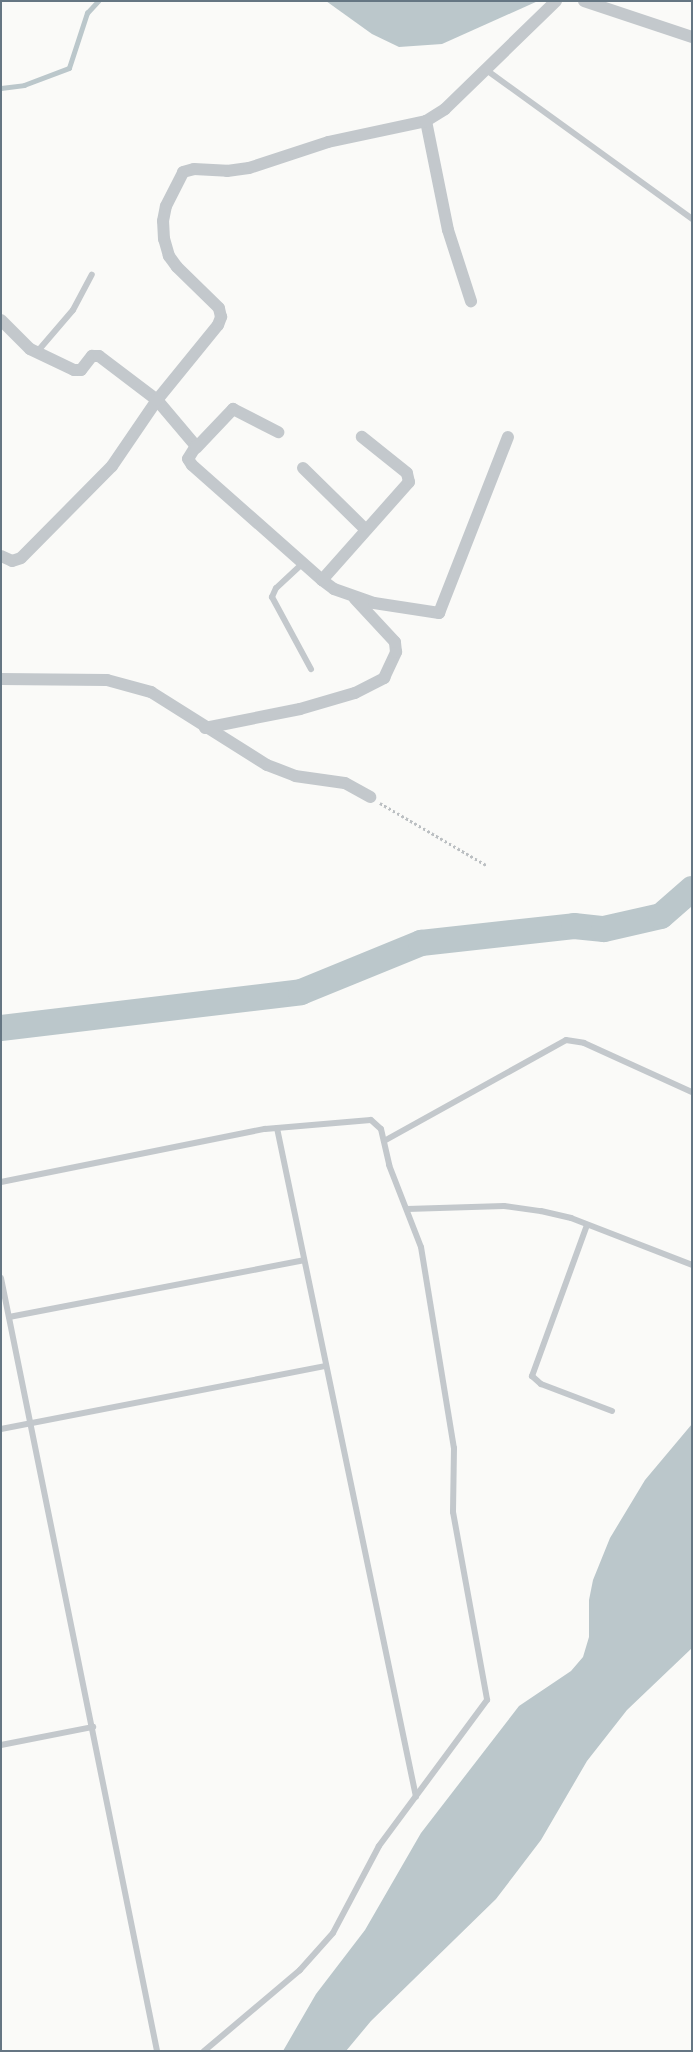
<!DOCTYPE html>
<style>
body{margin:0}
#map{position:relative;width:693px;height:2052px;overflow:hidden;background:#fafaf8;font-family:"DM Sans",sans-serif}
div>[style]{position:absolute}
.water>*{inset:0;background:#bbc7cb}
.stream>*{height:4.5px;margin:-2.25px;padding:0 2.25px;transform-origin:2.25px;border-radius:2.25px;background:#bbc7cb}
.river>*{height:26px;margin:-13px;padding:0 13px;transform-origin:13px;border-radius:13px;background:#bbc7cb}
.path>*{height:2.5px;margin-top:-1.25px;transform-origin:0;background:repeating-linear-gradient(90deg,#bbbfc2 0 2.5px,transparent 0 5px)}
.service>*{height:6px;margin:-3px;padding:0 3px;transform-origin:3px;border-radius:3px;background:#c3c8cc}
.minor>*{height:12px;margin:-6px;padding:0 6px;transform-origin:6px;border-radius:6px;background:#c3c8cc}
span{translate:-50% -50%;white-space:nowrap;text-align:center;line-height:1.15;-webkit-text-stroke:5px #fff;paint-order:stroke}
.frame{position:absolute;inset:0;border:2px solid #657683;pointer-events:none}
</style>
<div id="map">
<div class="water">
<i style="clip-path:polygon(326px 1px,538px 1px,442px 44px,399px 47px,372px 34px)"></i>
<i style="clip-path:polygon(692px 1424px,692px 1648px,627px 1710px,587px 1761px,541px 1840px,496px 1899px,371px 2021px,346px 2051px,283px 2051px,316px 1994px,365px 1930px,421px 1833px,519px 1706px,571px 1671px,583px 1657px,589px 1637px,589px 1600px,593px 1580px,610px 1538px,645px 1480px)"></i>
</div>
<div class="stream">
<i style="left:1px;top:88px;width:23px;rotate:-7deg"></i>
<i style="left:24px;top:85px;width:48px;rotate:-20.7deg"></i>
<i style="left:69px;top:68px;width:58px;rotate:-71.9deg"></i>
<i style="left:87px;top:13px;width:16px;rotate:-47deg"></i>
</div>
<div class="river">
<i style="left:1px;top:1028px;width:302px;rotate:-6.8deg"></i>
<i style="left:301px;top:992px;width:130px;rotate:-22.2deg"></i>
<i style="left:421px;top:943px;width:154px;rotate:-6.3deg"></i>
<i style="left:574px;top:926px;width:30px;rotate:6deg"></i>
<i style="left:604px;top:929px;width:58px;rotate:-12.8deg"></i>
<i style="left:661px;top:916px;width:41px;rotate:-41.1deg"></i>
</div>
<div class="path">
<i style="left:380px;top:803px;width:123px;rotate:30.3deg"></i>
</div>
<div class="service">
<i style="left:485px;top:69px;width:256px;rotate:35.9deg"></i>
<i style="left:37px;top:352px;width:55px;rotate:-49.4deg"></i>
<i style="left:73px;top:310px;width:40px;rotate:-62deg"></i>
<i style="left:302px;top:564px;width:35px;rotate:137deg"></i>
<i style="left:276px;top:588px;width:10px;rotate:114deg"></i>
<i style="left:272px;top:597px;width:82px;rotate:61.6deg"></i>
<i style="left:277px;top:1128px;width:683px;rotate:78.26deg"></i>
<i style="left:384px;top:1141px;width:208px;rotate:-29deg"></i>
<i style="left:566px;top:1040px;width:18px;rotate:9deg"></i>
<i style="left:584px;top:1043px;width:119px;rotate:24.4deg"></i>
<i style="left:1px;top:1182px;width:269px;rotate:-11.4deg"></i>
<i style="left:265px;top:1129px;width:106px;rotate:-4.9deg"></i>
<i style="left:371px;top:1120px;width:13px;rotate:42deg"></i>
<i style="left:381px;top:1129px;width:37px;rotate:77deg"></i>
<i style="left:389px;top:1165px;width:88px;rotate:68.7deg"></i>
<i style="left:421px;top:1247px;width:204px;rotate:80.7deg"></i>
<i style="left:454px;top:1448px;width:64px;rotate:90.9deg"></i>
<i style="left:453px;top:1512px;width:191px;rotate:79.7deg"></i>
<i style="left:487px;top:1700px;width:182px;rotate:126.5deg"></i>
<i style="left:379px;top:1846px;width:98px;rotate:117.9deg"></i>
<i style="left:333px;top:1933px;width:50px;rotate:131.7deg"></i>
<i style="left:300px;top:1970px;width:126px;rotate:139.8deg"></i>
<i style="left:407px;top:1209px;width:97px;rotate:-1.8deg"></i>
<i style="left:504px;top:1206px;width:37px;rotate:8deg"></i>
<i style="left:541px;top:1211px;width:31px;rotate:13deg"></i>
<i style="left:571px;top:1218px;width:130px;rotate:21.2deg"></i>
<i style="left:587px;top:1225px;width:161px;rotate:110deg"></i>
<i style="left:532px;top:1376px;width:12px;rotate:42deg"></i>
<i style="left:541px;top:1384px;width:76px;rotate:20.8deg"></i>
<i style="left:1px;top:1278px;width:789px;rotate:78.59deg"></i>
<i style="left:9px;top:1317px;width:300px;rotate:-10.9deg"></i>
<i style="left:1px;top:1429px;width:331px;rotate:-11deg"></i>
<i style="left:1px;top:1745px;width:94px;rotate:-11.1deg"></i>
</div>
<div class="minor">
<i style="left:584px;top:1px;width:114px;rotate:18.4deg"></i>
<i style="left:426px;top:121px;width:111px;rotate:78.6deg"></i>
<i style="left:448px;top:230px;width:75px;rotate:72.1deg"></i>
<i style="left:1px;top:320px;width:41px;rotate:45deg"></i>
<i style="left:30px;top:349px;width:49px;rotate:25.5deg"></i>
<i style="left:74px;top:370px;width:7px"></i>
<i style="left:81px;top:370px;width:18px;rotate:-52deg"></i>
<i style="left:92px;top:356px;width:7px"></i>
<i style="left:99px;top:356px;width:73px;rotate:37.2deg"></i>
<i style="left:157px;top:400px;width:60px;rotate:49.7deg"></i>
<i style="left:196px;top:446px;width:15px;rotate:122deg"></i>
<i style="left:188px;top:459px;width:7px;rotate:56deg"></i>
<i style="left:192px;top:465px;width:174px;rotate:41.5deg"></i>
<i style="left:322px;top:580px;width:15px;rotate:37deg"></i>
<i style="left:334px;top:589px;width:42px;rotate:19.3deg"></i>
<i style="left:374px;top:603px;width:66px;rotate:8.7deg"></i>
<i style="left:439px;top:613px;width:189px;rotate:-68.6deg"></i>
<i style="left:196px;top:448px;width:54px;rotate:-46.5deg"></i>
<i style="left:233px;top:409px;width:51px;rotate:27.1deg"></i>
<i style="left:303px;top:468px;width:88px;rotate:44.5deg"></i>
<i style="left:1px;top:556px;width:12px;rotate:24deg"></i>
<i style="left:12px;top:561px;width:9px;rotate:-18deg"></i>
<i style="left:21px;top:558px;width:129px;rotate:-45.3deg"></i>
<i style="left:112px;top:466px;width:80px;rotate:-55.7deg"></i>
<i style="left:157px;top:400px;width:97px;rotate:-50.9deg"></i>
<i style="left:218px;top:325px;width:9px;rotate:-69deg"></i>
<i style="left:221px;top:317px;width:9px;rotate:-103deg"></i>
<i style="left:219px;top:308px;width:59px;rotate:-135.7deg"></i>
<i style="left:177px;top:267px;width:14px;rotate:-126deg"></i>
<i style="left:169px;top:256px;width:18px;rotate:-106deg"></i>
<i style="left:164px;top:239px;width:18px;rotate:-93deg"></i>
<i style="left:163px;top:221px;width:15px;rotate:-79deg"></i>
<i style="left:166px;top:206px;width:38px;rotate:-63deg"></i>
<i style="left:183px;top:172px;width:11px;rotate:-15deg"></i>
<i style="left:194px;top:169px;width:33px;rotate:3deg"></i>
<i style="left:227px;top:171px;width:22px;rotate:-8deg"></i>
<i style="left:249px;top:168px;width:83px;rotate:-18.2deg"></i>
<i style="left:328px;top:142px;width:100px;rotate:-12.1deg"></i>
<i style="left:426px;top:121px;width:22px;rotate:-32deg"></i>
<i style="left:445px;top:109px;width:155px;rotate:-44.2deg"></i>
<i style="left:322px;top:580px;width:131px;rotate:-48.4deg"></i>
<i style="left:409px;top:482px;width:9px;rotate:-103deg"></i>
<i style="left:407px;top:473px;width:58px;rotate:-141.3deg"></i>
<i style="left:1px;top:679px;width:106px;rotate:0.5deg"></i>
<i style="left:107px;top:680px;width:46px;rotate:15.3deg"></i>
<i style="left:151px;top:692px;width:137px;rotate:32.2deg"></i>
<i style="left:267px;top:765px;width:30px;rotate:21deg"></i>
<i style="left:295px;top:776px;width:50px;rotate:8deg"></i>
<i style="left:345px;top:783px;width:29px;rotate:29deg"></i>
<i style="left:205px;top:728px;width:97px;rotate:-11.3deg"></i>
<i style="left:300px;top:709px;width:57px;rotate:-16.2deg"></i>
<i style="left:355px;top:693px;width:33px;rotate:-27deg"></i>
<i style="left:384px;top:678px;width:29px;rotate:-65deg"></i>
<i style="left:396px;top:652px;width:10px;rotate:-96deg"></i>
<i style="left:395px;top:642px;width:59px;rotate:-132.9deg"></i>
</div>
<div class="frame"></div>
</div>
